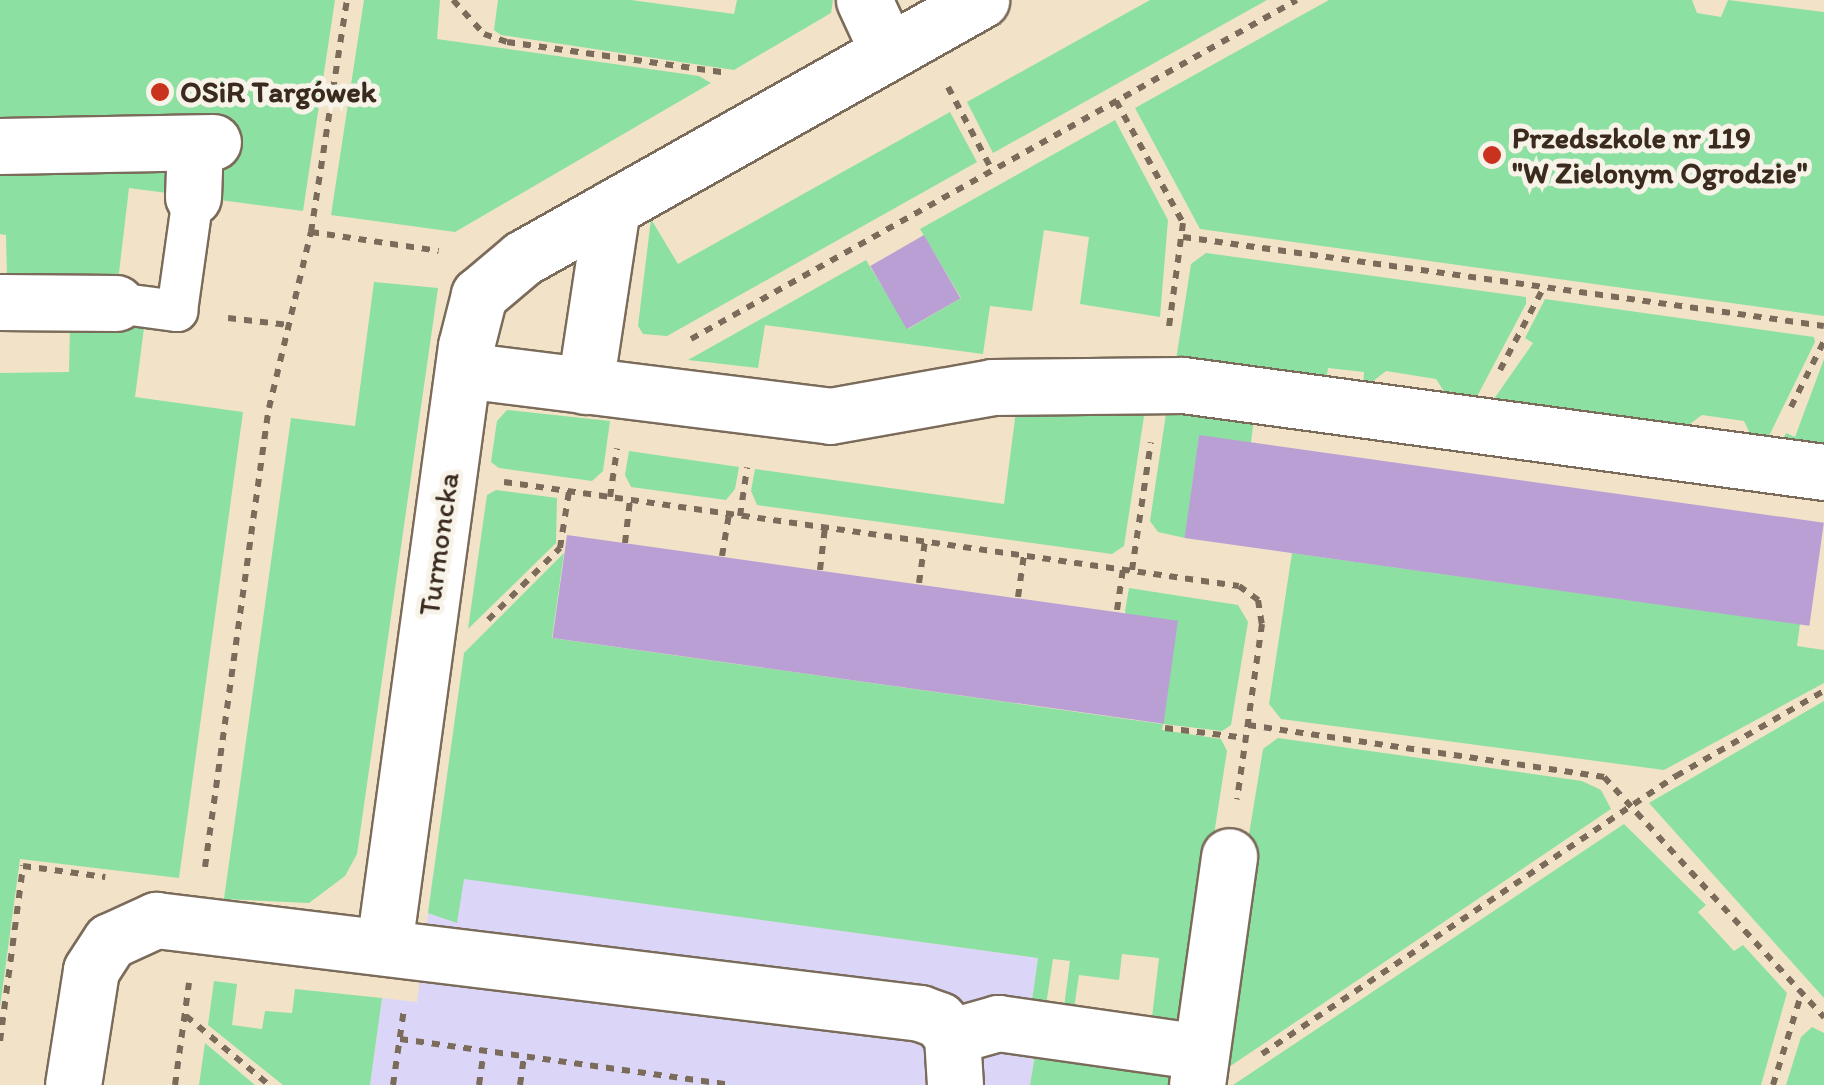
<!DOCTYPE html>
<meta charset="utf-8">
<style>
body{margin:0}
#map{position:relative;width:1824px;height:1085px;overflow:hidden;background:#f2e3c8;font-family:Itim,sans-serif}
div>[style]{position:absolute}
.built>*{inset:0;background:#dbd6f7}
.green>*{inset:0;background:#8ce0a1}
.building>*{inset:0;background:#ba9fd5;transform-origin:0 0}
.path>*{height:6px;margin-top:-3px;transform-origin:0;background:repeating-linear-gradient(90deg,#7b6b5a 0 8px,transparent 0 16px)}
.roads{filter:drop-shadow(2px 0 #7b6b5a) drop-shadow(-2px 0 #7b6b5a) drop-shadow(0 2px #7b6b5a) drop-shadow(0 -2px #7b6b5a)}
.pedestrian>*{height:40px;margin:-20px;padding:0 20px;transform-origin:20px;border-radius:20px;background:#fff}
.minor>*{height:55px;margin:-27.5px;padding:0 27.5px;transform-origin:27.5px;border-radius:27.5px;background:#fff}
.dots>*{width:28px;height:28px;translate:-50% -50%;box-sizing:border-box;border:5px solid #f7f3e8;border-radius:50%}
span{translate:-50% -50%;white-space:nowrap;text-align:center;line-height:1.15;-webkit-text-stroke:10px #f7f3e8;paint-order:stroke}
.poi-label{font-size:30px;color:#3b2a1e;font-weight:700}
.left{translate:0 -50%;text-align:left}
.street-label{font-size:30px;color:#3b2a1e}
</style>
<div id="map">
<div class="built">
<i style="clip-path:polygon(433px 874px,1038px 958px,1032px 1001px,1043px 1002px,1030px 1085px,370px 1085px,382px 998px,417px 1002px)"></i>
</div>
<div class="green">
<i style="clip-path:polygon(0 0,335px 0,303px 211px,129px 188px,118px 281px,7px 277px,6px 235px,0 234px)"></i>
<i style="clip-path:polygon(364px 0,440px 0,437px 39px,699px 76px,711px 83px,455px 232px,331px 215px)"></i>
<i style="clip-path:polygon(498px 0,631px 0,734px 14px,737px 0,833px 0,831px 13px,734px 70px,501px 35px,494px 30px)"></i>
<i style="clip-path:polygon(1150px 0,1267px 0,993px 153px,967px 102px)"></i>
<i style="clip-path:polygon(1329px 0,1692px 0,1697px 13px,1721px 17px,1728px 0,1824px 12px,1824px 316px,1200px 229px,1135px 108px)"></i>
<i style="clip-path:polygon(950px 112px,977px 162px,667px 336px,643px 334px,638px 326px,651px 219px,678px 264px)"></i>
<i style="clip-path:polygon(1115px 120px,1168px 220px,1160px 317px,1080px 304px,1089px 237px,1044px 230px,1032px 311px,990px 306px,983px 354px,765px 325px,758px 368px,688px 360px,866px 260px,908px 329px,961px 298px,920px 229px)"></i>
<i style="clip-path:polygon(1206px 253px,1526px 297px,1526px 304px,1473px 404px,1449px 399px,1436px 379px,1386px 371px,1363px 389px,1364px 372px,1328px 368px,1325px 387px,1176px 360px,1191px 264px)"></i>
<i style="clip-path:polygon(374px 282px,438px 288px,357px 854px,345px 876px,309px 903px,224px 899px,291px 418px,355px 426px)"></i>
<i style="clip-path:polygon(1545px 299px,1814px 337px,1815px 342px,1766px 442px,1754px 442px,1744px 421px,1702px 415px,1679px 432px,1487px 409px,1533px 343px,1525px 338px)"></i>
<i style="clip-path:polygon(70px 325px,144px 328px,135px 397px,243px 412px,179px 878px,20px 859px,0 1007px,0 373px,69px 372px)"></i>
<i style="clip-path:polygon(1824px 359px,1824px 455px,1778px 449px,1786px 433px,1795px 437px)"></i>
<i style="clip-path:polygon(1167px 407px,1254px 417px,1251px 443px,1199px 436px,1185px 538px,1158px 532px,1150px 521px)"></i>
<i style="clip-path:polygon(507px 410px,610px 421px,603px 471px,592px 481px,499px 468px,491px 462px,497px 421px)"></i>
<i style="clip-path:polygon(1145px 410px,1124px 546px,1112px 554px,757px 505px,751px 491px,755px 469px,1004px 504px,1016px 411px)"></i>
<i style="clip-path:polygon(629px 451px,739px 467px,735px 489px,726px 500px,631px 487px,625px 475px)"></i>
<i style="clip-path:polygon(496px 490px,557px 498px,556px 543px,468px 629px,487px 495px)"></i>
<i style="clip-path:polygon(564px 553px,552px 638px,1162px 724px,1125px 611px,1129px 588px,1238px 605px,1248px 622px,1231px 725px,1222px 731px,1163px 724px,1162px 730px,1221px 739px,1227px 751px,1185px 1021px,1151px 1026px,1159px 958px,1122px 954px,1119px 980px,1079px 975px,1073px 1015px,1064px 1007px,1070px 961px,1053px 959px,1046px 1005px,1032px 1001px,1038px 958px,464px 879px,457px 923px,428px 913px,464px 653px)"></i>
<i style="clip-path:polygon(1292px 553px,1800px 624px,1797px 646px,1824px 650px,1824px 683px,1664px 770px,1281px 719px,1269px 704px)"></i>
<i style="clip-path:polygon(1824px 701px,1824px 998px,1649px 803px)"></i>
<i style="clip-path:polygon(1278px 738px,1582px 781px,1601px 790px,1611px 809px,1226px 1069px,1211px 1067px,1263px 749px)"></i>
<i style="clip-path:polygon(1624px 824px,1706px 905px,1698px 912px,1734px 951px,1743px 945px,1787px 993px,1761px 1085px,1233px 1085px)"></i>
<i style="clip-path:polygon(214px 981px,237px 984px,232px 1025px,262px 1029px,265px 1011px,292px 1013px,295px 989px,382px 998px,370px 1085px,283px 1085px,208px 1025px)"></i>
<i style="clip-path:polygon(1812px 1027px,1824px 1033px,1824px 1085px,1786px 1085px,1801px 1037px)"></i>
<i style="clip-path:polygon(205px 1043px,255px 1085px,199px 1085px)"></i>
<i style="clip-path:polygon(1036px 1049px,1167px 1072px,1175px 1085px,1030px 1085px)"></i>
</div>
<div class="building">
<i style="left:924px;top:235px;width:73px;height:62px;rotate:60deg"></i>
<i style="left:1199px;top:435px;width:631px;height:104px;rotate:8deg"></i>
<i style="left:567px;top:535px;width:617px;height:104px;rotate:8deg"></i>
</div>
<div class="path">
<i style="left:453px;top:0;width:46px;rotate:47.6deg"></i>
<i style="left:484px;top:34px;width:24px;rotate:19deg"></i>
<i style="left:507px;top:42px;width:223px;rotate:8deg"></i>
<i style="left:948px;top:87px;width:94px;rotate:62.1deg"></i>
<i style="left:1116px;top:101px;width:139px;rotate:61.2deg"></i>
<i style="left:1183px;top:223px;width:104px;rotate:97.7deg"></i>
<i style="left:311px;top:232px;width:129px;rotate:8.4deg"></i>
<i style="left:1183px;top:237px;width:647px;rotate:7.9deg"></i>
<i style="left:228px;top:318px;width:61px;rotate:6.5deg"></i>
<i style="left:691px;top:339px;width:694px;rotate:-29.22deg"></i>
<i style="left:1500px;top:370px;width:94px;rotate:-62.1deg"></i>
<i style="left:1791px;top:407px;width:74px;rotate:-63.4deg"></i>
<i style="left:504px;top:482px;width:742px;rotate:8.05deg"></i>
<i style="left:1239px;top:586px;width:24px;rotate:36deg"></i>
<i style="left:1258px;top:600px;width:24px;rotate:81deg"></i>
<i style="left:1262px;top:624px;width:177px;rotate:98.1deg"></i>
<i style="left:610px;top:497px;width:49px;rotate:-81.7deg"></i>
<i style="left:740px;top:516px;width:49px;rotate:-81.7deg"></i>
<i style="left:625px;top:543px;width:43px;rotate:-83.4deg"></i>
<i style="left:722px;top:556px;width:43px;rotate:-80.5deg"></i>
<i style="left:820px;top:570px;width:43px;rotate:-83.4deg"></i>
<i style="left:1132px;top:570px;width:129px;rotate:-81.6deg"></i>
<i style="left:919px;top:583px;width:42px;rotate:-81.9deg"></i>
<i style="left:1018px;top:597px;width:42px;rotate:-81.9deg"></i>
<i style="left:1117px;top:610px;width:41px;rotate:-81.7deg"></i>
<i style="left:488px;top:620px;width:102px;rotate:-45deg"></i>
<i style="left:560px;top:548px;width:58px;rotate:-81deg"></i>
<i style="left:1248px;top:725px;width:360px;rotate:8.3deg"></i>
<i style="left:1604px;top:777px;width:326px;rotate:47.5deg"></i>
<i style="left:1165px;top:728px;width:82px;rotate:7deg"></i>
<i style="left:205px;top:867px;width:463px;rotate:-82.1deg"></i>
<i style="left:269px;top:408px;width:181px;rotate:-76.6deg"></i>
<i style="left:311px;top:232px;width:235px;rotate:-81.2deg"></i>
<i style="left:186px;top:1016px;width:108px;rotate:39.7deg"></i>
<i style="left:400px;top:1039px;width:333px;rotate:7.9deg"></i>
<i style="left:0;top:1041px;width:177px;rotate:-82.5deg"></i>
<i style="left:23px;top:866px;width:83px;rotate:7.6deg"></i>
<i style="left:1262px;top:1054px;width:499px;rotate:-33.9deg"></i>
<i style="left:1676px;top:776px;width:171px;rotate:-29.9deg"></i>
<i style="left:175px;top:1085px;width:103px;rotate:-82.2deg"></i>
<i style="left:393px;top:1085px;width:77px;rotate:-81.8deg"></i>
<i style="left:479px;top:1085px;width:35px;rotate:-82deg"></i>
<i style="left:520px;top:1085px;width:28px;rotate:-82deg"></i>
<i style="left:1773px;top:1085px;width:94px;rotate:-72.7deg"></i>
</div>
<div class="roads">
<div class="pedestrian">
<i style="left:116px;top:303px;width:62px;rotate:7.5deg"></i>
<i style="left:177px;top:311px;width:115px;rotate:-82deg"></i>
</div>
<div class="minor">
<i style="left:864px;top:0;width:57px;rotate:65.2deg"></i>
<i style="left:0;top:146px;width:213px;rotate:-1.1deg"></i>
<i style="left:193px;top:197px;width:54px;rotate:-87.9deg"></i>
<i style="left:0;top:302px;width:116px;rotate:0.5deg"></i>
<i style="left:463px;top:370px;width:370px;rotate:7.1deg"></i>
<i style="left:830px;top:416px;width:165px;rotate:-10.1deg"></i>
<i style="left:992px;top:387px;width:191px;rotate:-0.6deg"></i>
<i style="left:1183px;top:385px;width:647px;rotate:7.73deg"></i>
<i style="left:585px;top:386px;width:180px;rotate:-81.4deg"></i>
<i style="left:384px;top:946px;width:606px;rotate:-82.22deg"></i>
<i style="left:466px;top:346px;width:53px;rotate:-75.7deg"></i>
<i style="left:479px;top:295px;width:57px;rotate:-40.1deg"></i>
<i style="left:523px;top:258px;width:526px;rotate:-29.39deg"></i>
<i style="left:952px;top:1036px;width:48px;rotate:-15.8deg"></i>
<i style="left:998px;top:1023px;width:205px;rotate:8.1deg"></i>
<i style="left:73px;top:1085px;width:116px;rotate:-81.1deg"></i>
<i style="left:91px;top:970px;width:35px;rotate:-57deg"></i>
<i style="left:110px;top:941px;width:51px;rotate:-24.5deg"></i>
<i style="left:156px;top:920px;width:770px;rotate:6.94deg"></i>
<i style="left:920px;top:1013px;width:20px;rotate:20deg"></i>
<i style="left:939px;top:1020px;width:21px;rotate:51deg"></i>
<i style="left:952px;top:1036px;width:49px;rotate:86.5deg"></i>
<i style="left:1197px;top:1085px;width:231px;rotate:-82deg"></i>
</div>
</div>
<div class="dots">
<i style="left:160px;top:92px;background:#c8321e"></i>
<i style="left:1492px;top:155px;background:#c8321e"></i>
</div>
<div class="poi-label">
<span class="left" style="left:180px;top:92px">OSiR Targówek</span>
<span class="left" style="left:1512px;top:155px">Przedszkole nr 119<br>"W Zielonym Ogrodzie"</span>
</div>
<div class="street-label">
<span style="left:439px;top:544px;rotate:-82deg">Turmoncka</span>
</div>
</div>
